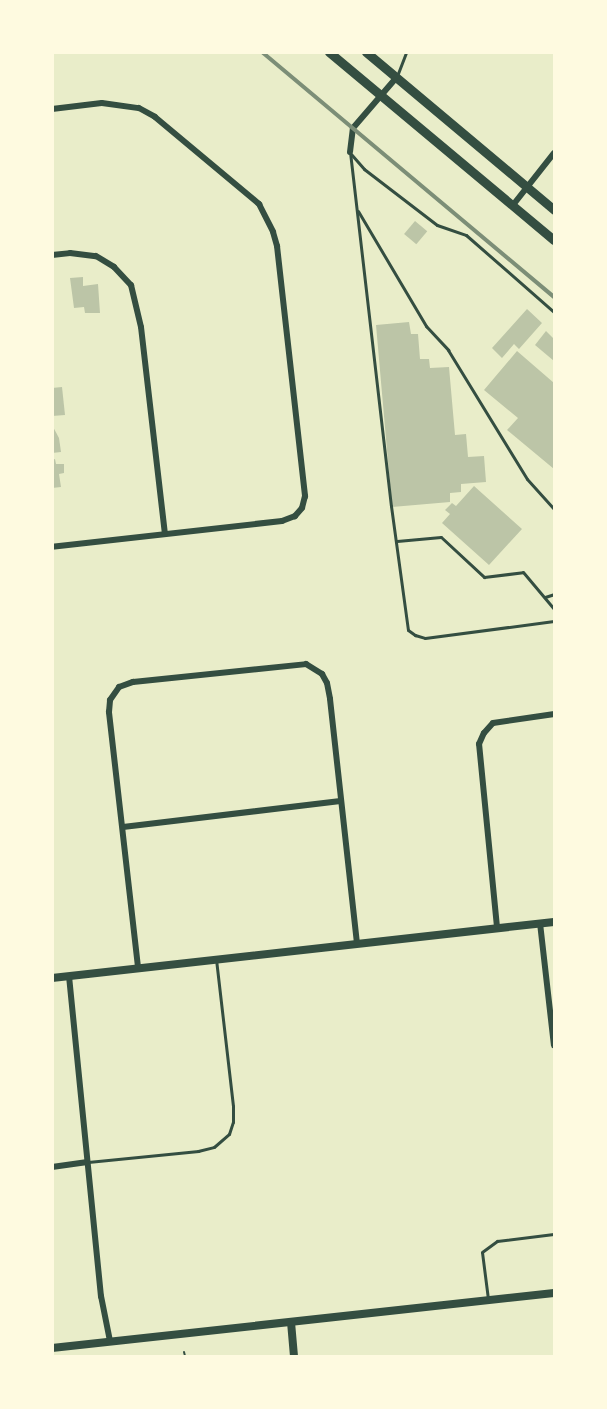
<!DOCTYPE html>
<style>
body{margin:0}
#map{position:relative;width:607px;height:1409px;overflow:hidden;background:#e9edc9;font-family:"PT Sans",sans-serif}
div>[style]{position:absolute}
.building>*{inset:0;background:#bcc5a7;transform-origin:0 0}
.path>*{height:2px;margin:-1px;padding:0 1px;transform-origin:1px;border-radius:1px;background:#344e41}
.service>*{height:3px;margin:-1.5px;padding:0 1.5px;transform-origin:1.5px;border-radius:1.5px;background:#344e41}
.minor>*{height:6px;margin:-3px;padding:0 3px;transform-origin:3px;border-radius:3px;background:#344e41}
.tertiary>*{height:8px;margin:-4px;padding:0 4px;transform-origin:4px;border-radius:4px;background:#344e41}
.primary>*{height:9px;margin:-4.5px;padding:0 4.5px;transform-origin:4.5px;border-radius:4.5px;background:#344e41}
.rail>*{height:4px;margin:-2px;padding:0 2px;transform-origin:2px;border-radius:2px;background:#7c8e77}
span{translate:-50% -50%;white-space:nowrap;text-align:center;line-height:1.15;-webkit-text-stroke:4.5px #fefae0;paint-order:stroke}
.frame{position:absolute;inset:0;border:54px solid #fefae0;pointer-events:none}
</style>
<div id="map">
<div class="building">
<i style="left:415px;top:221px;width:16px;height:17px;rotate:40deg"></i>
<i style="clip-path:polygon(83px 277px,83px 286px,98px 284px,100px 313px,85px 313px,84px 307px,74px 308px,70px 278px)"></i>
<i style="clip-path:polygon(527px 309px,542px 323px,519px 349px,514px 344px,502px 358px,492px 348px)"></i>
<i style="clip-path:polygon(409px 322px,411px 334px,418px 334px,420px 359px,429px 359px,430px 368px,449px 367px,455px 435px,466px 434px,468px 457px,484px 456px,486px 482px,461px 484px,461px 492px,450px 493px,450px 502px,392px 507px,376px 325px)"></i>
<i style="clip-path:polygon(546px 331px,554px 339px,554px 361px,535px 345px)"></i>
<i style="clip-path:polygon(517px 351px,554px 383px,554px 469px,507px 430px,518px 418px,484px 390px)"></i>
<i style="clip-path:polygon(62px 387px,65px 415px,52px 416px,52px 388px)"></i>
<i style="clip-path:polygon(52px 425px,59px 438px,61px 452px,52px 453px)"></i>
<i style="clip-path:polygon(55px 459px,56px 464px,64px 464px,64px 473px,59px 474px,61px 487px,52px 488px,52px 460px)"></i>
<i style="clip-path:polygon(474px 486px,522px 529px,489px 565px,442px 523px,450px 514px,445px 510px,452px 503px,456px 506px)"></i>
</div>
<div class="path">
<i style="left:184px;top:1352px;width:4px;rotate:76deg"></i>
</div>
<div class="service">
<i style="left:397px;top:76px;width:26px;rotate:-69deg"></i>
<i style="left:350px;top:152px;width:356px;rotate:83.4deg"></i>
<i style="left:391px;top:506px;width:125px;rotate:82.2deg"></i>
<i style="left:408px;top:630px;width:9px;rotate:36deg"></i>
<i style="left:415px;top:635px;width:10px;rotate:17deg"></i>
<i style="left:425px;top:638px;width:130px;rotate:-7.5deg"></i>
<i style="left:351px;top:154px;width:20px;rotate:49deg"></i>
<i style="left:364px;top:169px;width:92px;rotate:37.5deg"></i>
<i style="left:437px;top:225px;width:31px;rotate:19deg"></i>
<i style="left:466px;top:235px;width:117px;rotate:41.2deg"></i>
<i style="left:358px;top:211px;width:134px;rotate:59.4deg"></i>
<i style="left:426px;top:326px;width:33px;rotate:47deg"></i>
<i style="left:448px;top:350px;width:151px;rotate:58.5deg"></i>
<i style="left:527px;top:479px;width:40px;rotate:48deg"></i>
<i style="left:397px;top:541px;width:44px;rotate:-5.2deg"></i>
<i style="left:441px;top:537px;width:59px;rotate:42.9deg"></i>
<i style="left:484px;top:577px;width:39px;rotate:-7deg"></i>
<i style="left:523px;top:572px;width:48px;rotate:50deg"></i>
<i style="left:545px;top:597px;width:9px;rotate:-18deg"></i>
<i style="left:88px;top:1162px;width:111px;rotate:-5.7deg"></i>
<i style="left:198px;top:1151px;width:16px;rotate:-14deg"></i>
<i style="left:214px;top:1147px;width:20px;rotate:-41deg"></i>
<i style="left:229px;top:1134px;width:13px;rotate:-72deg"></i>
<i style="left:233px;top:1122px;width:16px;rotate:-90deg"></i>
<i style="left:233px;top:1106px;width:147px;rotate:-96.6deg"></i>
<i style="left:488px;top:1299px;width:47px;rotate:-97.3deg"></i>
<i style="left:482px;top:1252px;width:19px;rotate:-36deg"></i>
<i style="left:497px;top:1241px;width:57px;rotate:-7deg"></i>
</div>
<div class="minor">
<i style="left:52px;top:109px;width:50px;rotate:-6.8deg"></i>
<i style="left:102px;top:103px;width:37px;rotate:8deg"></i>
<i style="left:139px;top:108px;width:18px;rotate:29deg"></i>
<i style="left:155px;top:117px;width:136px;rotate:39.9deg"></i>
<i style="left:259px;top:204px;width:31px;rotate:63deg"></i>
<i style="left:273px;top:232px;width:15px;rotate:74deg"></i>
<i style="left:277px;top:246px;width:252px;rotate:83.6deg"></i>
<i style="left:305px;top:496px;width:12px;rotate:104deg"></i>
<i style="left:302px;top:508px;width:11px;rotate:131deg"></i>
<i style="left:295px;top:516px;width:14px;rotate:159deg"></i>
<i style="left:282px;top:521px;width:231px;rotate:173.6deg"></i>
<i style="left:350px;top:152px;width:24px;rotate:-83deg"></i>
<i style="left:353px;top:128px;width:66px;rotate:-49.3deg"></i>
<i style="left:513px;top:205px;width:66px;rotate:-51.7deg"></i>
<i style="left:52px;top:255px;width:18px;rotate:-6deg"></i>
<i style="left:70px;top:253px;width:26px;rotate:7deg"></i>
<i style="left:96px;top:256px;width:21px;rotate:31deg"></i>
<i style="left:114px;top:267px;width:25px;rotate:47deg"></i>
<i style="left:131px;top:285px;width:43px;rotate:76.6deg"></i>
<i style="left:141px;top:327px;width:208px;rotate:83.4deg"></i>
<i style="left:123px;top:827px;width:219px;rotate:-6.8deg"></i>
<i style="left:540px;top:923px;width:123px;rotate:83.5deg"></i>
<i style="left:497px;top:927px;width:184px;rotate:-95.6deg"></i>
<i style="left:479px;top:744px;width:12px;rotate:-66deg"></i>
<i style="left:484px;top:733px;width:13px;rotate:-48deg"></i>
<i style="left:493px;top:723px;width:62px;rotate:-8.4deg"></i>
<i style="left:138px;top:967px;width:257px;rotate:-96.5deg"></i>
<i style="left:109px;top:712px;width:12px;rotate:-85deg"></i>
<i style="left:110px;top:700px;width:16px;rotate:-55deg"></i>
<i style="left:119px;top:687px;width:15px;rotate:-20deg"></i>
<i style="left:133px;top:682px;width:174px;rotate:-5.9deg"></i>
<i style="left:306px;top:664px;width:19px;rotate:32deg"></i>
<i style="left:322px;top:674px;width:10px;rotate:61deg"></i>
<i style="left:327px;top:683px;width:16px;rotate:79deg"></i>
<i style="left:330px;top:699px;width:244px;rotate:83.7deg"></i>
<i style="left:69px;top:976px;width:322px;rotate:84.3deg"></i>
<i style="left:101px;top:1296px;width:46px;rotate:78.7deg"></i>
<i style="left:52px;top:1167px;width:34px;rotate:-8deg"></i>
</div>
<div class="tertiary">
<i style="left:52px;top:978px;width:505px;rotate:-6.37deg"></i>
<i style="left:291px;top:1322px;width:34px;rotate:85deg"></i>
<i style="left:52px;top:1348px;width:505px;rotate:-6.25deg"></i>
</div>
<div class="primary">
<i style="left:329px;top:52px;width:293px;rotate:39.9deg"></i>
<i style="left:366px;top:52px;width:246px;rotate:40deg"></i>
</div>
<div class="rail">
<i style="left:262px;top:52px;width:381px;rotate:40deg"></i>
</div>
<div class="frame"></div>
</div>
